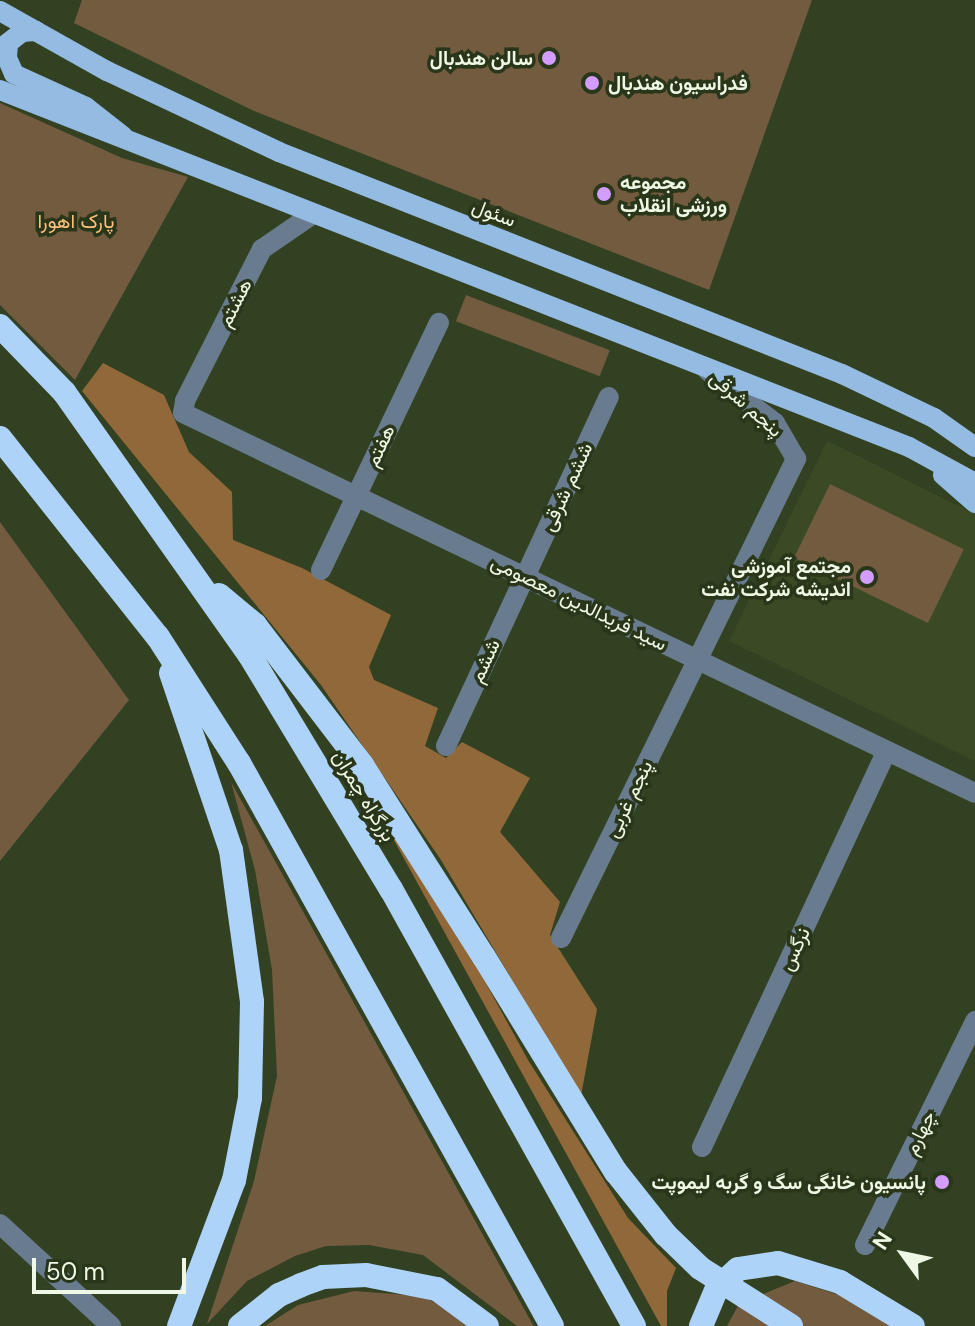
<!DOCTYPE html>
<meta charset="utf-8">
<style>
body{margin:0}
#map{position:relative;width:975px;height:1326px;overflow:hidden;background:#334123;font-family:"DM Sans",Vazirmatn,sans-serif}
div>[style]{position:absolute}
.built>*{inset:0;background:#394a25}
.green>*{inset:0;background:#735b40;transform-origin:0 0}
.forest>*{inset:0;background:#916839}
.minor>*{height:20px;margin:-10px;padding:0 10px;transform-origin:10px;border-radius:10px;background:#697c8f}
.major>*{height:20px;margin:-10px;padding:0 10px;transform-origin:10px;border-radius:10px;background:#94bbe2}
.highway>*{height:24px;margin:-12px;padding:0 12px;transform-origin:12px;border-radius:12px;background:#aed3f8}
.highway-bridge>*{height:24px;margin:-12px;padding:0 12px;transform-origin:12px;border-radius:12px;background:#aed3f8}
.dots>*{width:22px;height:22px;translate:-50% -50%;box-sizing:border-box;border:4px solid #293619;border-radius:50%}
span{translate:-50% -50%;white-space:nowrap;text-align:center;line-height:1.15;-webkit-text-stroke:7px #293619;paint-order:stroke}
.poi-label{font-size:20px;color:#eef8e5;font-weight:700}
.right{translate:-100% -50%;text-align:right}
.left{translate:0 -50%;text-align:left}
.street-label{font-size:20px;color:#eef8e5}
.park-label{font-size:20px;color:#fdbf7a}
.north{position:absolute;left:863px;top:1214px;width:80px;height:80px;-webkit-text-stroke:6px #293619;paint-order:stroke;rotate:303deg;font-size:22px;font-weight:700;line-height:32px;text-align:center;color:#eef8e5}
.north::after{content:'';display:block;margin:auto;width:28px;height:36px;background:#eef8e5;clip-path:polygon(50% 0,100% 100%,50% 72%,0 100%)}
.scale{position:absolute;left:32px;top:1258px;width:154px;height:36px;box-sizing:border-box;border:4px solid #eef8e5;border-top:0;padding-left:10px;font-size:24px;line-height:28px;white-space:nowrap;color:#eef8e5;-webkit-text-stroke:6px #293619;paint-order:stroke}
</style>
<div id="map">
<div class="built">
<i style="clip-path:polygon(827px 441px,975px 514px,975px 761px,729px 641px)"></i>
</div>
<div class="green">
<i style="clip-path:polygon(82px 0,812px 0,709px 290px,254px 111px,74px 23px)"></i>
<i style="clip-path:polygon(0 103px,122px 158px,188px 177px,75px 380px,0 305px)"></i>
<i style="left:466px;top:295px;width:154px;height:28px;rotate:21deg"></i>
<i style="left:830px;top:484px;width:149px;height:82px;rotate:26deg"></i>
<i style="clip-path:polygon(0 522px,129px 700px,0 861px)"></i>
<i style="clip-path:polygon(231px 782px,533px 1325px,534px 1326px,517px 1326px,423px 1255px,369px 1245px,326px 1246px,295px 1256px,247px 1281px,207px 1324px,254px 1181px,277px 1076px,272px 970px,255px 870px)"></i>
<i style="clip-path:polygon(795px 1281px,839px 1295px,897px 1326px,727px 1326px,739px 1304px)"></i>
<i style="clip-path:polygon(354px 1291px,422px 1296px,481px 1326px,265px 1326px,298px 1305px)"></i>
</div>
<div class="forest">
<i style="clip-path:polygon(103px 363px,164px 395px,189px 452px,232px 492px,233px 540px,302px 568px,391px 615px,369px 667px,374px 680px,438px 708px,425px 746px,446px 758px,462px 742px,530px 778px,500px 832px,560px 902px,550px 935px,597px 1009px,581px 1096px,441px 860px,321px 685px,82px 391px)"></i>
<i style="clip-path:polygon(363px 784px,449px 916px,528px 1060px,628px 1218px,676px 1268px,667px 1291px,667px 1326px,661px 1326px)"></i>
</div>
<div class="minor">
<i style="left:313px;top:214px;width:62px;rotate:145.5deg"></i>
<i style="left:262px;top:249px;width:170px;rotate:116.9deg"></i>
<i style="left:185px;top:401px;width:12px;rotate:99deg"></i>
<i style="left:183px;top:413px;width:878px;rotate:25.63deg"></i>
<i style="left:321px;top:570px;width:274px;rotate:-64.5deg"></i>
<i style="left:446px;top:746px;width:385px;rotate:-65deg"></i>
<i style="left:561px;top:938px;width:534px;rotate:-63.87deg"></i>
<i style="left:796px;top:459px;width:42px;rotate:-120.3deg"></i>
<i style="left:775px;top:423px;width:85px;rotate:-142.2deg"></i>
<i style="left:702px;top:1147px;width:437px;rotate:-65deg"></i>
<i style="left:0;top:1224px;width:151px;rotate:42.6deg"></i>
<i style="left:865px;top:1245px;width:250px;rotate:-63.8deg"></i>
</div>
<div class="major">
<i style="left:0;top:11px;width:123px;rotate:29.3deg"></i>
<i style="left:107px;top:71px;width:190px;rotate:25.2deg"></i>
<i style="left:279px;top:152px;width:605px;rotate:21.52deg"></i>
<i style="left:842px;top:374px;width:102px;rotate:25.6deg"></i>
<i style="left:934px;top:418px;width:50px;rotate:35.3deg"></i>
<i style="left:36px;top:31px;width:14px;rotate:176deg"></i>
<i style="left:22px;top:32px;width:18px;rotate:142deg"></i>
<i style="left:8px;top:43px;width:15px;rotate:94deg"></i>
<i style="left:7px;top:58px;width:17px;rotate:66deg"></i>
<i style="left:14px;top:74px;width:79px;rotate:24.6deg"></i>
<i style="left:86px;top:107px;width:47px;rotate:38.1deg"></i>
<i style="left:0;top:90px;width:977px;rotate:21.44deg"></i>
<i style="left:909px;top:447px;width:75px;rotate:28.6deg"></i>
<i style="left:943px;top:475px;width:43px;rotate:41.2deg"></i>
</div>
<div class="highway">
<i style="left:0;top:326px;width:92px;rotate:45.9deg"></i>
<i style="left:64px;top:392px;width:321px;rotate:54.8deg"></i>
<i style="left:249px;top:654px;width:275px;rotate:58.9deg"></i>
<i style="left:391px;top:889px;width:500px;rotate:60.92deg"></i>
<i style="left:0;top:438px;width:254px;rotate:51.6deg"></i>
<i style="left:158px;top:637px;width:150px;rotate:57.3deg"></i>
<i style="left:239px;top:763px;width:644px;rotate:60.93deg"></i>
<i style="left:219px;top:595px;width:47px;rotate:39.8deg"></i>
<i style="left:255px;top:625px;width:176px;rotate:52.6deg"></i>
<i style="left:362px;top:765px;width:227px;rotate:57.6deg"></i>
<i style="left:171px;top:673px;width:187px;rotate:71.3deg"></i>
<i style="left:231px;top:850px;width:153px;rotate:82.1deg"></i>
<i style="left:252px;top:1002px;width:96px;rotate:91.2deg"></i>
<i style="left:250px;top:1098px;width:84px;rotate:101deg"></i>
<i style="left:234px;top:1180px;width:156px;rotate:110.6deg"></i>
<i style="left:240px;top:1326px;width:50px;rotate:-38.5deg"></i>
<i style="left:279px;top:1295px;width:24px;rotate:-24deg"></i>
<i style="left:301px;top:1285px;width:23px;rotate:-20deg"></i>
<i style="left:323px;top:1277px;width:43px;rotate:-2.7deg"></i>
<i style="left:366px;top:1275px;width:72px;rotate:11.2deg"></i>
<i style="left:437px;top:1289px;width:62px;rotate:36.5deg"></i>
<i style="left:701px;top:1326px;width:41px;rotate:-67.2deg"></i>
<i style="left:717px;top:1288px;width:28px;rotate:-42deg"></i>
<i style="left:738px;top:1269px;width:40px;rotate:-8.5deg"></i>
<i style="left:778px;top:1263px;width:65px;rotate:17deg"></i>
<i style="left:840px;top:1282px;width:85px;rotate:31.1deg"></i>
</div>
<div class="highway-bridge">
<i style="left:484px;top:957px;width:252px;rotate:58.5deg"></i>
<i style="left:616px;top:1172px;width:80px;rotate:51.6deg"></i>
<i style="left:666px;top:1235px;width:47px;rotate:44.1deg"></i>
<i style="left:700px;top:1268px;width:108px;rotate:32.5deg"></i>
</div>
<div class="dots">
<i style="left:549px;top:58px;background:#d29dfd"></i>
<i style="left:592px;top:83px;background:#d29dfd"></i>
<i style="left:604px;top:194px;background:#d29dfd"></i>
<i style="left:867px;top:577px;background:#d29dfd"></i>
<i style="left:942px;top:1182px;background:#d29dfd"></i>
</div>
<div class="poi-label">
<span class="right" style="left:533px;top:58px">سالن هندبال</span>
<span class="left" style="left:608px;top:83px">فدراسیون هندبال</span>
<span class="left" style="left:620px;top:194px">مجموعه<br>ورزشی انقلاب</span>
<span class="right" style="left:851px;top:578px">مجتمع آموزشی<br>اندیشه شرکت نفت</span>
<span class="right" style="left:926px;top:1182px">پانسیون خانگی سگ و گربه لیموپت</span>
</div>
<div class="street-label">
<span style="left:494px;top:213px;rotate:21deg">سئول</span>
<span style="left:235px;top:303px;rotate:-63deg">هشتم</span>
<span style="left:746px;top:404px;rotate:41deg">پنجم شرقی</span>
<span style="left:380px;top:446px;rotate:-65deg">هفتم</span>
<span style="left:567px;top:487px;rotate:-65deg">ششم شرقی</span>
<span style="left:579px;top:603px;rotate:26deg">سید فریدالدین معصومی</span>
<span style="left:485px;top:661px;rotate:-65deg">ششم</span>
<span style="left:364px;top:796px;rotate:59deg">بزرگراه چمران</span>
<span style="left:629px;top:799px;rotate:-64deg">پنجم غربی</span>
<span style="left:795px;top:949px;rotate:-65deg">نرگس</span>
<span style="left:920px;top:1133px;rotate:-64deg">چهارم</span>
</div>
<div class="park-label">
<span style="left:76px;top:221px">پارک اهورا</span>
</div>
<div class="north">N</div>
<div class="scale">50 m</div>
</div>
